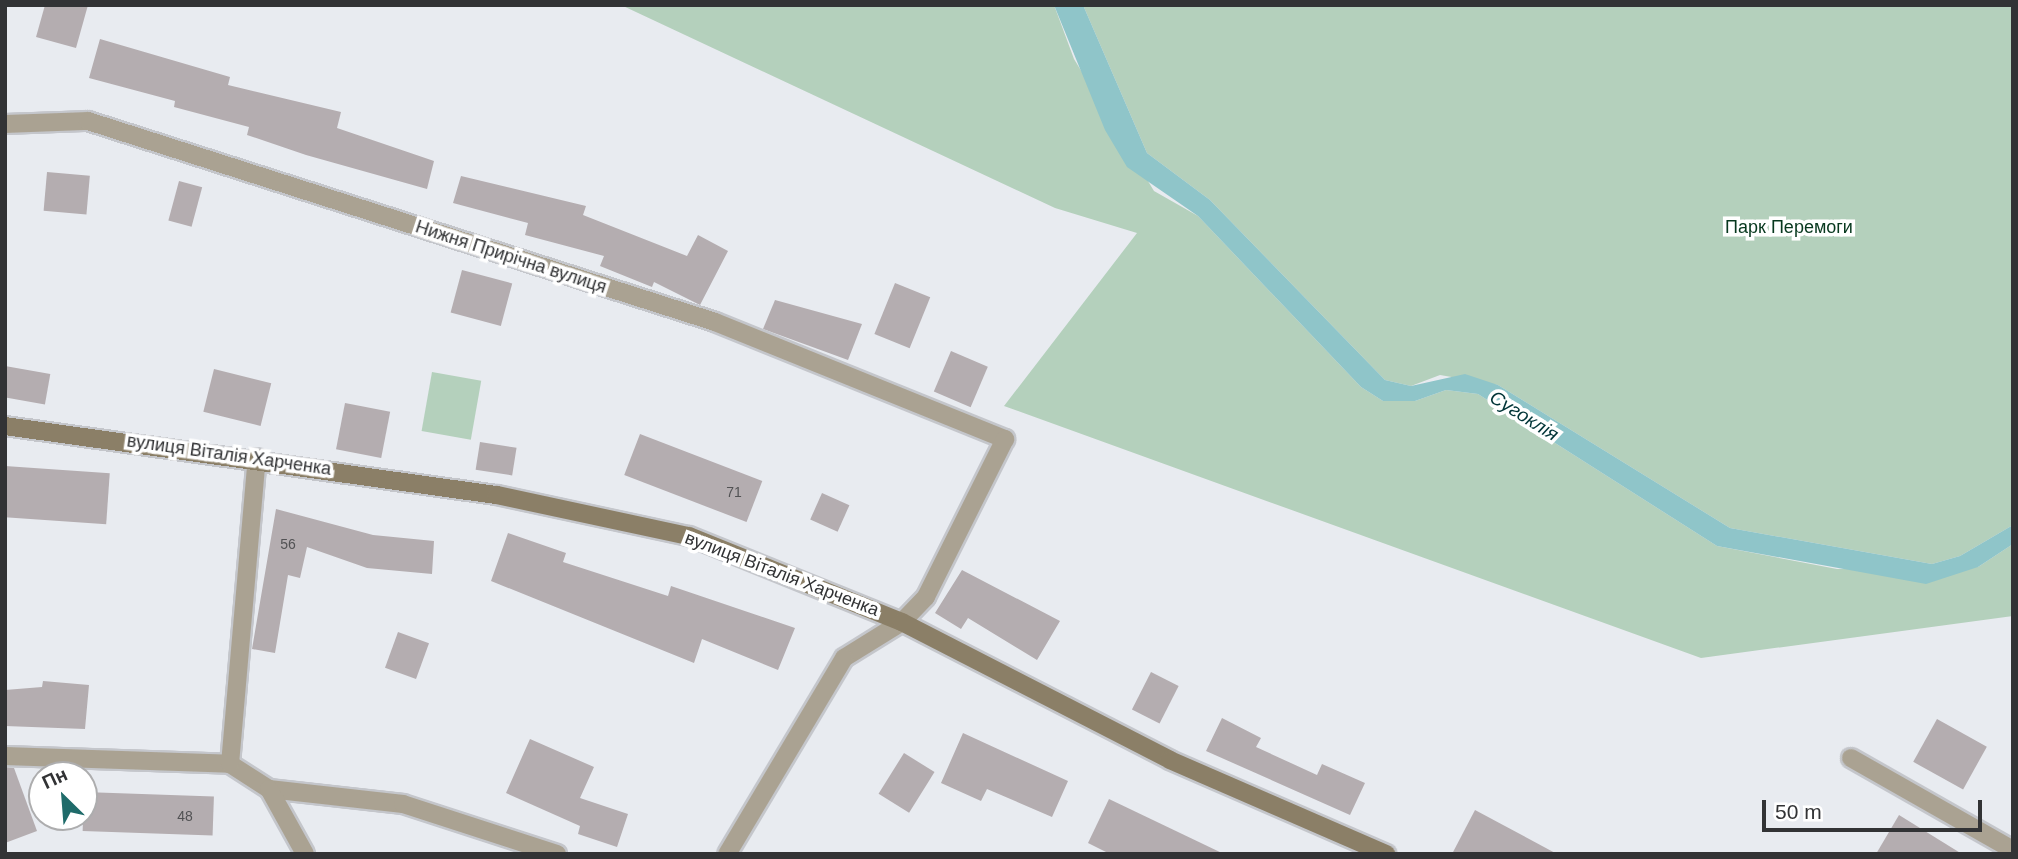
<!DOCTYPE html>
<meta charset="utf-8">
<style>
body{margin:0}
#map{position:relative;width:2018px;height:859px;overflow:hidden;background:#e8ebf0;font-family:Arial,sans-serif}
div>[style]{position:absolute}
.green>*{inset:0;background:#b4d0bc;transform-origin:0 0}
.water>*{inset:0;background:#8fc5c9}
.building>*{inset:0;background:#b4adb0;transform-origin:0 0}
.roads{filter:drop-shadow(2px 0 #c4c6cb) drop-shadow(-2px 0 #c4c6cb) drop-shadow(0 2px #c4c6cb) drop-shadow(0 -2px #c4c6cb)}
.street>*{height:18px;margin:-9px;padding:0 9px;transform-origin:9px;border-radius:9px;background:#aaa292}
.secondary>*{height:18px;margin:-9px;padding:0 9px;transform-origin:9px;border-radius:9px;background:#8b7f67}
span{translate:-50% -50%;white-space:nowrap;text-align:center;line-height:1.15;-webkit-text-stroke:7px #fff;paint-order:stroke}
.number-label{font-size:14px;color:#525254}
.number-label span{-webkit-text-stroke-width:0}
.park-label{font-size:18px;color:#07381e}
.street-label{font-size:18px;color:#323335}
.water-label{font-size:19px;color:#003437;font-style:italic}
.frame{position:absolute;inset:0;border:7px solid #323335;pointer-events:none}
.north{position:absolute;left:28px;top:761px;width:70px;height:70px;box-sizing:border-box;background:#fff;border:2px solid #adadae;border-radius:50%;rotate:335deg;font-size:19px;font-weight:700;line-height:28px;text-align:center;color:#323335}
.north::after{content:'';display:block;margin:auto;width:24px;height:32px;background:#1f6b6a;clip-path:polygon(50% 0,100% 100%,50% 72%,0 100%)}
.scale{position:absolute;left:1762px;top:800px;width:220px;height:32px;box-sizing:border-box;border:4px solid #323335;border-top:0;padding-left:9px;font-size:21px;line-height:24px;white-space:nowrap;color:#323335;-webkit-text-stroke:5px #fff;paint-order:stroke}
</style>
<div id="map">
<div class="green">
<i style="clip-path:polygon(621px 5px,1054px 5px,1074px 59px,1154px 191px,1198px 216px,1361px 387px,1383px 401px,1415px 401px,1446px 390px,1478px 394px,1717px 546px,1837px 569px,1978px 567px,2013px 544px,2013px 616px,1701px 658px,1004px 406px,1137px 233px,1055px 208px)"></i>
<i style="clip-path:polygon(1083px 5px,2013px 5px,2013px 525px,1960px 556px,1932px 564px,1730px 528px,1498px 385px,1440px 375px,1411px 386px,1385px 380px,1210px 200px,1147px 153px)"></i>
<i style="left:432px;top:372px;width:50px;height:60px;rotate:10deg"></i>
</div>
<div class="water">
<i style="clip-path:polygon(1054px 5px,1083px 5px,1147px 153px,1210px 200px,1385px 380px,1411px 386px,1465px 374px,1498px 385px,1730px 528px,1932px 564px,1960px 556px,2013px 525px,2013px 544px,1978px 567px,1926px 584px,1717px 546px,1478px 394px,1446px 390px,1415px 401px,1383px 401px,1361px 387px,1198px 216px,1127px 167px,1105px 130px)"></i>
</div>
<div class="building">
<i style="clip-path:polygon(45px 5px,88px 5px,76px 48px,36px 37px)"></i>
<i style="clip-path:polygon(100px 39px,230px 77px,228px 85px,341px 112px,337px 128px,434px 161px,427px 189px,306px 155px,247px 135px,249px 127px,174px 107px,175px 101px,89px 78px)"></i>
<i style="left:47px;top:172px;width:43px;height:39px;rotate:5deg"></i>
<i style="clip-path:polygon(461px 176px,586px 206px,583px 215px,687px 256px,698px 235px,728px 251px,700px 305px,654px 282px,652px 287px,600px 266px,604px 256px,525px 235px,528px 223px,453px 203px)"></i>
<i style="left:179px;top:181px;width:24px;height:41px;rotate:15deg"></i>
<i style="left:462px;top:270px;width:52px;height:44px;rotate:15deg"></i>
<i style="left:895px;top:283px;width:38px;height:55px;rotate:22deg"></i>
<i style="clip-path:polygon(775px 300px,862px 324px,848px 360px,763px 329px)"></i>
<i style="left:951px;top:351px;width:40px;height:44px;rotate:23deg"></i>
<i style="left:5px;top:366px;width:46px;height:31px;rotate:10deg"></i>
<i style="left:214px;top:369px;width:59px;height:44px;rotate:14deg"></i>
<i style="left:345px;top:403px;width:46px;height:47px;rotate:11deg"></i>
<i style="left:640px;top:434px;width:131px;height:44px;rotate:21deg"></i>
<i style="left:480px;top:442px;width:37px;height:28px;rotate:9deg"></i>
<i style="left:5px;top:466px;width:105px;height:51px;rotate:4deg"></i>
<i style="left:822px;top:493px;width:30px;height:29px;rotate:24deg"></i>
<i style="clip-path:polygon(276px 509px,373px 535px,434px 541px,432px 574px,367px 568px,307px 547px,300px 578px,288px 575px,275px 653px,252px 649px)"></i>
<i style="clip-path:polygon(508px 533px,566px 553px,563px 562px,668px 596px,671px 586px,795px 628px,778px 670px,702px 639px,694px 663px,491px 581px)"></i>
<i style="clip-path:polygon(962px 570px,1060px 621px,1037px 660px,968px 618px,961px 629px,935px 613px)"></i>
<i style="left:398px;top:632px;width:33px;height:38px;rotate:20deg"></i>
<i style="left:1151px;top:672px;width:31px;height:42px;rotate:27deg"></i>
<i style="clip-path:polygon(43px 681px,89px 685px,85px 729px,5px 726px,5px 690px,42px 687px)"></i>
<i style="clip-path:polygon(1222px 718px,1261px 738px,1256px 747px,1317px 775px,1322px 764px,1365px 783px,1350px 815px,1206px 751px)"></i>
<i style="left:1937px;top:719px;width:57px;height:49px;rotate:29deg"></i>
<i style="clip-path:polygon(963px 733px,1068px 781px,1052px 817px,987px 789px,981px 801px,941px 783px)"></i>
<i style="clip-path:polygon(530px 739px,594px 767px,580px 798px,628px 814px,617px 847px,578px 834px,580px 826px,506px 793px)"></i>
<i style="left:904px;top:753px;width:36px;height:48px;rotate:32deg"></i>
<i style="clip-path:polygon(5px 767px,14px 768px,37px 831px,5px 843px)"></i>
<i style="left:84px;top:792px;width:130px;height:39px;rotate:2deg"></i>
<i style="clip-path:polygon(1109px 799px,1224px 854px,1110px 854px,1088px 843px)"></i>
<i style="clip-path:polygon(1475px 810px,1557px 854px,1452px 854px)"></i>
<i style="clip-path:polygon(1899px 815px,1962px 854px,1876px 854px)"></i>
</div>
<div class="roads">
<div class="street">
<i style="left:5px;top:124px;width:83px;rotate:-2.1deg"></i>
<i style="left:88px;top:121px;width:658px;rotate:17.77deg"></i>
<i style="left:715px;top:322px;width:313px;rotate:22deg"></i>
<i style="left:1005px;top:439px;width:177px;rotate:116.6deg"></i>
<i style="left:926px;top:597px;width:35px;rotate:134deg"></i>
<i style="left:902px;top:622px;width:68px;rotate:148.2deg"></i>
<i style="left:844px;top:658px;width:228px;rotate:120.8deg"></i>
<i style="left:5px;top:756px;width:225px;rotate:2deg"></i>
<i style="left:230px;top:764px;width:46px;rotate:32.7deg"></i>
<i style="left:269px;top:789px;width:135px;rotate:6.4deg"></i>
<i style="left:403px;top:804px;width:162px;rotate:18deg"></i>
<i style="left:1851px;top:758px;width:186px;rotate:29.6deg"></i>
<i style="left:230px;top:764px;width:307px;rotate:-85deg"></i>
<i style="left:269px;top:789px;width:74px;rotate:61deg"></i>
</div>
<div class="secondary">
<i style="left:5px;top:426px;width:497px;rotate:8deg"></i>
<i style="left:497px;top:495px;width:196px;rotate:12.1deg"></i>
<i style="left:689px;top:536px;width:230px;rotate:22deg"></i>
<i style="left:902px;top:622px;width:301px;rotate:27.2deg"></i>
<i style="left:1170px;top:760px;width:236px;rotate:23.5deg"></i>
</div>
</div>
<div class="number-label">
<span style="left:734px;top:492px">71</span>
<span style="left:288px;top:544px">56</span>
<span style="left:185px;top:816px">48</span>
</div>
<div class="park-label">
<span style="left:1789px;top:227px">Парк Перемоги</span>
</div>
<div class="street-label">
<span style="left:511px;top:257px;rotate:18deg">Нижня Прирічна вулиця</span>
<span style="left:229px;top:455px;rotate:8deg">вулиця Віталія Харченка</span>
<span style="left:782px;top:574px;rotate:21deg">вулиця Віталія Харченка</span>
</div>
<div class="water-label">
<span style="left:1524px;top:416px;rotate:32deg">Сугоклія</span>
</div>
<div class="frame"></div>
<div class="north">Пн</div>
<div class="scale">50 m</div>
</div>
